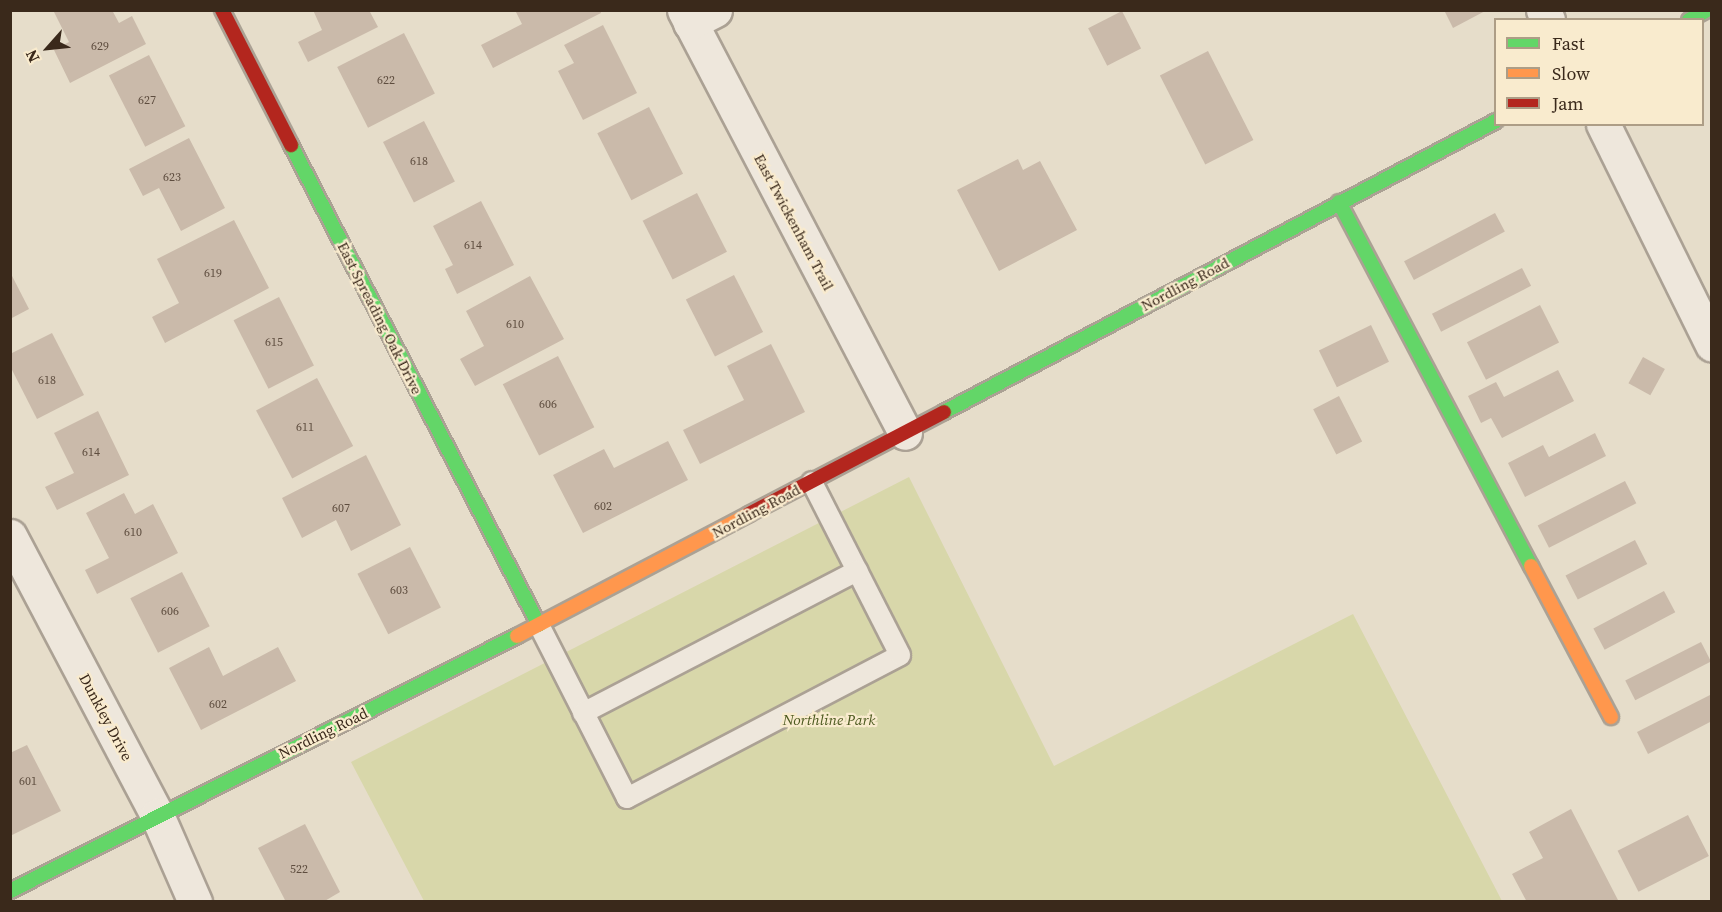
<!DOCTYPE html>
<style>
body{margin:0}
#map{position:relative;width:1722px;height:912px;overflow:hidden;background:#e6ddca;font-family:"Source Serif 4",serif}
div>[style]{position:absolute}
.green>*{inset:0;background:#d8d7aa}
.building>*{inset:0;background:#cabaaa;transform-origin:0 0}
.roads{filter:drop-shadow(2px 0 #aba194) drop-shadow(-2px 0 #aba194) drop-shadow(0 2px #aba194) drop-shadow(0 -2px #aba194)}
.lane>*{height:20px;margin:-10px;padding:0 10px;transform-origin:10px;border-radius:10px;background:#eee7dc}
.street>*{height:33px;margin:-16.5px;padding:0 16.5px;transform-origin:16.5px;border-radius:16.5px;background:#eee7dc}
.fast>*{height:14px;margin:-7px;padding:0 7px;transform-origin:7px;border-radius:7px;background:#63d668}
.slow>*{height:14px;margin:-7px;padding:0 7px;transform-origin:7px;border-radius:7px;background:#ff974d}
.jam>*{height:14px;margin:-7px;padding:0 7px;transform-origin:7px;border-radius:7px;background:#b3261e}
span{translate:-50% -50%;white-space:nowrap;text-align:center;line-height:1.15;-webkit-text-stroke:4.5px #f9ebce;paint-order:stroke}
.number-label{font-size:12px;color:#5e4d3f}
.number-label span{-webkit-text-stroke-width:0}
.street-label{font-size:15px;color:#3a291b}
.park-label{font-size:15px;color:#4c591f;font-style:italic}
.frame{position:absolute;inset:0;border:12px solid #3a291b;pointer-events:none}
.legend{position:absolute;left:1494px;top:18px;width:210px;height:108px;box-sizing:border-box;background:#f9ebce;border:2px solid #ad9d86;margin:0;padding:8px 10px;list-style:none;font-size:18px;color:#3a291b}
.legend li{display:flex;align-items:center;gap:12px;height:30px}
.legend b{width:30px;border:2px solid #ad9d86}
.north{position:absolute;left:18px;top:18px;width:60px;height:60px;-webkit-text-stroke:4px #f9ebce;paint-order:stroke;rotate:243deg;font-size:16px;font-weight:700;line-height:24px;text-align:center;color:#3a291b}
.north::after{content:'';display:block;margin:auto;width:21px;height:27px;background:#3a291b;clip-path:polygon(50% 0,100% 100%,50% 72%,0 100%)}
</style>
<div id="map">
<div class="green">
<i style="clip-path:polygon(909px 477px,1054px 766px,1353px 614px,1502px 901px,424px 901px,351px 762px)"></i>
</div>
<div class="building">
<i style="clip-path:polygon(53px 10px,112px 10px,119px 23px,132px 16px,146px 44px,70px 83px,54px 50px,69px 42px)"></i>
<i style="clip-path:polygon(313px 10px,369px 10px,378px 27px,308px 62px,298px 42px,322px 30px)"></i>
<i style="clip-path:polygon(515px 10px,600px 10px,601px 13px,493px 68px,481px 45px,522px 24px)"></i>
<i style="clip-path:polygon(1444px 10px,1487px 10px,1453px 28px)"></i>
<i style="left:1122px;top:11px;width:42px;height:38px;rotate:63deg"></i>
<i style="clip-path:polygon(603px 25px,637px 93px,583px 120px,558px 71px,574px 63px,564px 45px)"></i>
<i style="left:404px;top:33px;width:68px;height:75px;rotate:63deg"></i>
<i style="left:1208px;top:51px;width:100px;height:54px;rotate:63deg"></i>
<i style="left:149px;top:55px;width:80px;height:45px;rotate:63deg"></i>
<i style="left:649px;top:107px;width:75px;height:58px;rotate:63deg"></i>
<i style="left:424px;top:121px;width:68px;height:46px;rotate:63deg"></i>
<i style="clip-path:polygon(189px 138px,225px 208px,181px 231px,159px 188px,143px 196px,129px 169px)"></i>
<i style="clip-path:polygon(1018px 159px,1023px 170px,1040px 161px,1077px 230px,999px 271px,957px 190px)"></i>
<i style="left:697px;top:193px;width:66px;height:61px;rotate:63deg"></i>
<i style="clip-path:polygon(481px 201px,514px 265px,457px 294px,445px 269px,453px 265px,433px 226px)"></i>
<i style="left:1495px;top:213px;width:21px;height:103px;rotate:62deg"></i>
<i style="clip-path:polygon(234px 220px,269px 288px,165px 343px,152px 317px,179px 303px,157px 259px)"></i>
<i style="left:1522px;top:268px;width:20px;height:101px;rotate:63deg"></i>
<i style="clip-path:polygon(10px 272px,29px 309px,10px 319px)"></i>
<i style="left:734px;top:275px;width:64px;height:54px;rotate:63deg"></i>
<i style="clip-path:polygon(530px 276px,564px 339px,475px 386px,460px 359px,484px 346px,466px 311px)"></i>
<i style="left:279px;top:297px;width:77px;height:51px;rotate:63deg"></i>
<i style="left:1540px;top:305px;width:42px;height:82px;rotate:63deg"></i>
<i style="left:1371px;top:325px;width:41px;height:58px;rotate:64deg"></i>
<i style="clip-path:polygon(52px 333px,84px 395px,37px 419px,10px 366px,10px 354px)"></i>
<i style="clip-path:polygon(771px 344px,805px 412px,700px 464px,683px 430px,744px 400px,727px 366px)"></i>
<i style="left:558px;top:356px;width:80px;height:62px;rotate:63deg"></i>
<i style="left:1643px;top:357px;width:25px;height:30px;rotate:29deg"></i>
<i style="clip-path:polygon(1558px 370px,1574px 401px,1502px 438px,1491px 418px,1481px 423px,1468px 396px,1496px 382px,1504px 397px)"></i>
<i style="left:317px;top:378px;width:77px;height:69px;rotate:62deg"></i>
<i style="left:1339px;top:396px;width:51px;height:29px;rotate:63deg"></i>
<i style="clip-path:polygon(98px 411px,129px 475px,57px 510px,45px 487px,74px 473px,54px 433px)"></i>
<i style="clip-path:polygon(1595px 433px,1606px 456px,1525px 497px,1508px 463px,1543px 445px,1549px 457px)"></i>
<i style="clip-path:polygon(668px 441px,688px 480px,583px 533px,553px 475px,604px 449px,614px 468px)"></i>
<i style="clip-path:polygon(366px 455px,401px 525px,351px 551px,336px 520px,302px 538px,282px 498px)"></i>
<i style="left:1625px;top:481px;width:25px;height:98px;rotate:63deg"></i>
<i style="clip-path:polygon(124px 493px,135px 514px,153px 504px,178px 553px,97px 594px,85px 570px,109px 558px,86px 513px)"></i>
<i style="left:1635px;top:540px;width:27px;height:78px;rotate:63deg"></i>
<i style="left:410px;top:547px;width:68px;height:59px;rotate:63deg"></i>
<i style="left:182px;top:572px;width:61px;height:58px;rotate:63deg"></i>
<i style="left:1664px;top:591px;width:24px;height:80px;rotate:62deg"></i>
<i style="left:1701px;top:642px;width:22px;height:85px;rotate:63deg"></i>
<i style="clip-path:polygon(209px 647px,223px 676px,278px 647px,296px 681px,201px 730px,169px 668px)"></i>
<i style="clip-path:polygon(1712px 694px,1712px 721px,1648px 754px,1637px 732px)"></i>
<i style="clip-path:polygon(27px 745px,61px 811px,10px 836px,10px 753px)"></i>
<i style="clip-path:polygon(1571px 809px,1619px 902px,1527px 902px,1512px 874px,1543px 858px,1529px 832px)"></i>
<i style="left:1688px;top:815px;width:46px;height:79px;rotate:63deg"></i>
<i style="clip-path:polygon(305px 824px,340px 892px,323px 902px,286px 902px,258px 848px)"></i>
</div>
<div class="roads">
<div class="lane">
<i style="left:539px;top:625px;width:194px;rotate:63deg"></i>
<i style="left:627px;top:798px;width:308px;rotate:-27.6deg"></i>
<i style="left:900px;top:655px;width:194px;rotate:-117deg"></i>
<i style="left:583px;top:713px;width:309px;rotate:-27.4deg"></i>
</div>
<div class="street">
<i style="left:684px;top:10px;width:477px;rotate:62.4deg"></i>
<i style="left:1543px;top:10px;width:11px;rotate:63deg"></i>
<i style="left:690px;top:23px;width:28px;rotate:-27deg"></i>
<i style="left:1603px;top:124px;width:246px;rotate:63.7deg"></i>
<i style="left:10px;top:536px;width:315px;rotate:62.2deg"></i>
<i style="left:157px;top:815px;width:95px;rotate:66.4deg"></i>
</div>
<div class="fast">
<i style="left:1689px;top:20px;width:21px;rotate:-29deg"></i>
<i style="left:291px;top:145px;width:540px;rotate:62.68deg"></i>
<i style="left:1339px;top:202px;width:412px;rotate:62.2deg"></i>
<i style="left:944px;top:412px;width:624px;rotate:-27.8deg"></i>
<i style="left:10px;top:891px;width:568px;rotate:-26.7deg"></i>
</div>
<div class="slow">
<i style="left:1531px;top:566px;width:171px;rotate:62.1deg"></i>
<i style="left:517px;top:636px;width:262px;rotate:-27.7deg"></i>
</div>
<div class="jam">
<i style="left:222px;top:10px;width:152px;rotate:62.9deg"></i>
<i style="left:749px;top:514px;width:220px;rotate:-27.6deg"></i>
</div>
</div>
<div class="number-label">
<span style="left:100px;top:47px">629</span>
<span style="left:386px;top:81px">622</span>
<span style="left:147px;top:101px">627</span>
<span style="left:419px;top:162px">618</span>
<span style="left:172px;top:178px">623</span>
<span style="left:473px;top:246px">614</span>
<span style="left:213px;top:274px">619</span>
<span style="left:515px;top:325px">610</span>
<span style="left:274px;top:343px">615</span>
<span style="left:47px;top:381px">618</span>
<span style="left:548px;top:405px">606</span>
<span style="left:305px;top:428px">611</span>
<span style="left:91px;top:453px">614</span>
<span style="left:603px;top:507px">602</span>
<span style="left:341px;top:509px">607</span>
<span style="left:133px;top:533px">610</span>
<span style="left:399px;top:591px">603</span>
<span style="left:170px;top:612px">606</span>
<span style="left:218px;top:705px">602</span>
<span style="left:28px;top:782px">601</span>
<span style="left:299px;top:870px">522</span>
</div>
<div class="street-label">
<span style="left:794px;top:222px;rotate:62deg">East Twickenham Trail</span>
<span style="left:1185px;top:284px;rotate:-28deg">Nordling Road</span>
<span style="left:380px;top:318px;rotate:63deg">East Spreading Oak Drive</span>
<span style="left:756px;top:511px;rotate:-28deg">Nordling Road</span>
<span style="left:106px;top:717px;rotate:62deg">Dunkley Drive</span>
<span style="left:323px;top:733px;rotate:-26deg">Nordling Road</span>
</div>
<div class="park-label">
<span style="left:829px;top:720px">Northline Park</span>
</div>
<div class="frame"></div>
<ul class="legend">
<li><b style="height:8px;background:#63d668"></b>Fast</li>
<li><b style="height:8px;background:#ff974d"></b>Slow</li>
<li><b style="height:8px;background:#b3261e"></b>Jam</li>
</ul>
<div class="north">N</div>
</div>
